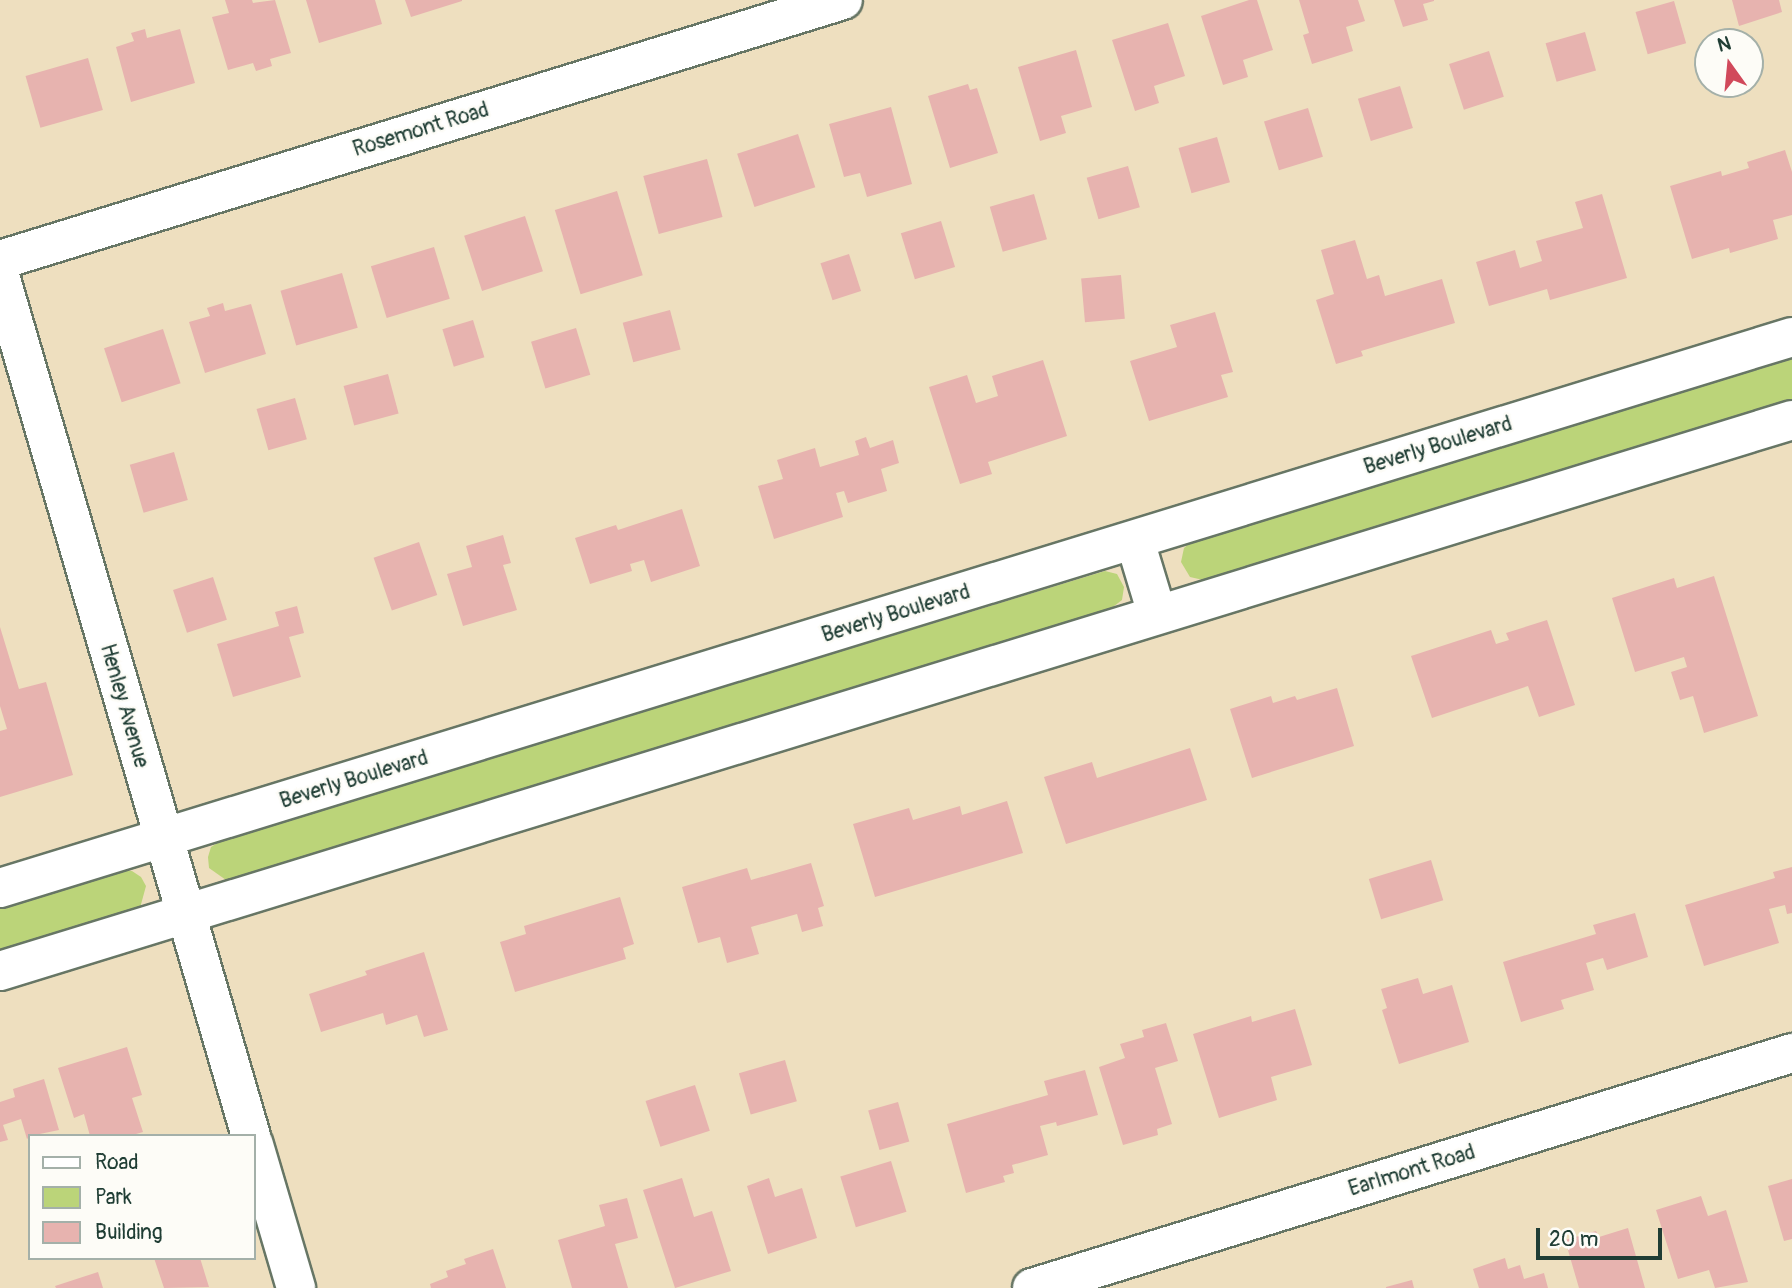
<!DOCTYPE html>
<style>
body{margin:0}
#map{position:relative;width:1792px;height:1288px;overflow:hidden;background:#eedfbf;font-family:Pangolin,sans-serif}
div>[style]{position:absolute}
.green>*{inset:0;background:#bbd479}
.building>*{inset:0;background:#e7b3af;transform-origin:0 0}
.roads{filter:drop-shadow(2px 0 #677665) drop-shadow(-2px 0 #677665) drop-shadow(0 2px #677665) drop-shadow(0 -2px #677665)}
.minor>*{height:38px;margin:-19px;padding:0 19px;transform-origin:19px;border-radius:19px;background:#fff}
span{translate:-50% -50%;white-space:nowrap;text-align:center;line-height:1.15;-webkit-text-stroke:5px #fdfcf7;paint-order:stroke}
.street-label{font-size:21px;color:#1f3d34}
.legend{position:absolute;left:28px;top:1134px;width:228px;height:126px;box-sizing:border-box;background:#fdfcf7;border:2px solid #a4b0a9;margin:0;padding:9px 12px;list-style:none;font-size:21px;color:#1f3d34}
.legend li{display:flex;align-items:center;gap:14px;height:35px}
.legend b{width:35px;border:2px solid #a4b0a9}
.north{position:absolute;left:1694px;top:28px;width:70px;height:70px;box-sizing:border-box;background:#fdfcf7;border:2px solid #a4b0a9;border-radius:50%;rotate:345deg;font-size:19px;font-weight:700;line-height:28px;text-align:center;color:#1f3d34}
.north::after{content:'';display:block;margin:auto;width:24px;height:32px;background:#d1495b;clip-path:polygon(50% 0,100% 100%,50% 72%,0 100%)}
.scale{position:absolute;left:1536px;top:1228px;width:126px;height:32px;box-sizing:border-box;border:4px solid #1f3d34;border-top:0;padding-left:9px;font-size:21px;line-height:24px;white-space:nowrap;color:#1f3d34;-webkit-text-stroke:5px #fdfcf7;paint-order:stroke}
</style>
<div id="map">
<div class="green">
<i style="clip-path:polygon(1792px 357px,1792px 401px,1203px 580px,1190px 577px,1181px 562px,1184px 548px,1191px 542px)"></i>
<i style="clip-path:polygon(1105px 571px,1117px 574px,1124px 587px,1122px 600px,1109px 610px,241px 879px,226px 880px,209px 868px,208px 857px,211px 847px,224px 839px)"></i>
<i style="clip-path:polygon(120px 871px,132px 871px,141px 877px,146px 886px,140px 908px,0 953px,0 908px)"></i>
</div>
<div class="building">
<i style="clip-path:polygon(225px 0,252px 0,253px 3px,275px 0,291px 53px,270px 59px,272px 66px,256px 71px,253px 63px,228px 70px,212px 17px,229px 13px)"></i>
<i style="clip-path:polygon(306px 0,375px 0,382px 24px,319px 43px)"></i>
<i style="clip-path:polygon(405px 0,462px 0,462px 1px,411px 17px)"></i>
<i style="clip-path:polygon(1249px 0,1257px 0,1273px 50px,1243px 60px,1248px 77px,1223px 85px,1201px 16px)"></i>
<i style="clip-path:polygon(1299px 0,1358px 0,1365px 21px,1346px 27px,1353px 51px,1312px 64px,1303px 35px,1309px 33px)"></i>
<i style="clip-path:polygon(1394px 0,1434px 0,1434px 1px,1423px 4px,1428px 20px,1403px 27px)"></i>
<i style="clip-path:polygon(1732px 0,1779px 0,1782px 12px,1739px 26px)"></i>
<i style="left:1674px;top:1px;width:44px;height:40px;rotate:74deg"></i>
<i style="clip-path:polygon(1168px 23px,1185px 76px,1154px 86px,1159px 103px,1135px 111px,1112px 40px)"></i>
<i style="clip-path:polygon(145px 29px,147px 38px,180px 29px,195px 83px,131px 102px,116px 47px,134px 41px,131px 33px)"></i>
<i style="left:1585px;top:32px;width:40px;height:41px;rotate:74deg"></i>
<i style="clip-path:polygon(1076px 50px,1092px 107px,1061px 116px,1066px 133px,1040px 141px,1018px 67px)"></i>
<i style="left:1489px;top:51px;width:48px;height:42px;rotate:72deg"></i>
<i style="left:88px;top:58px;width:54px;height:65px;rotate:74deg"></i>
<i style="clip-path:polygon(968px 84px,970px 90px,977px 88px,998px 153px,950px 168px,928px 96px)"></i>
<i style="left:1400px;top:86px;width:44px;height:44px;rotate:73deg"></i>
<i style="clip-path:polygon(891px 107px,912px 184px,867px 197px,860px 173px,844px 177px,829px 124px)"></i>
<i style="left:1308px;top:108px;width:51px;height:46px;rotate:73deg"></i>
<i style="left:798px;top:134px;width:56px;height:64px;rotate:72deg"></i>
<i style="left:1217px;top:137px;width:47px;height:40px;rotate:74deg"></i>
<i style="clip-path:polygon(1785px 150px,1792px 172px,1792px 215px,1773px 220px,1778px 239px,1730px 253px,1729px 248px,1692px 259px,1670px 186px,1721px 171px,1722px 176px,1749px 168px,1747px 162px)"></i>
<i style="left:707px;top:159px;width:60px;height:66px;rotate:75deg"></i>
<i style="left:1128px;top:166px;width:43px;height:43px;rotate:74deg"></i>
<i style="left:617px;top:191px;width:88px;height:65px;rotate:73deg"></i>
<i style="left:1034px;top:194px;width:47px;height:46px;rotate:74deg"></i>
<i style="clip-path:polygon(1602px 194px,1627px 278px,1550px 300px,1547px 289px,1489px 306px,1476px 262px,1515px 250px,1520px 268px,1542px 261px,1536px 241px,1583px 228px,1575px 202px)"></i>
<i style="left:525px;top:216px;width:58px;height:64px;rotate:72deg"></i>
<i style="left:941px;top:221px;width:48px;height:42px;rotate:73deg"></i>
<i style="clip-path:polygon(1355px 240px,1367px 279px,1379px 275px,1385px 296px,1442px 279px,1455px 323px,1361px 351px,1363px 356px,1336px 364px,1316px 300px,1334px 294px,1321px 250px)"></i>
<i style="left:434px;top:247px;width:54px;height:66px;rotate:73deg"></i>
<i style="left:849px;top:254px;width:39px;height:30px;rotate:72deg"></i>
<i style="left:342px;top:273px;width:57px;height:64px;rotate:74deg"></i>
<i style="left:1121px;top:275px;width:44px;height:40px;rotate:85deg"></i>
<i style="clip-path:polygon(223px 303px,225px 311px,251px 304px,266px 354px,205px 373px,189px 322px,210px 316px,207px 308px)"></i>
<i style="left:670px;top:310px;width:41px;height:49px;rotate:75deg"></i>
<i style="clip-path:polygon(1215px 312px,1233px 372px,1221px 375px,1228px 397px,1149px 421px,1130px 361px,1177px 347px,1170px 325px)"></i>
<i style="left:473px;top:320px;width:39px;height:32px;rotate:73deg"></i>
<i style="left:576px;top:328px;width:49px;height:47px;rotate:73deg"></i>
<i style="left:163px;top:329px;width:57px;height:62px;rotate:72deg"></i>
<i style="clip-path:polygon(1043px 360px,1067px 436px,988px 462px,992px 474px,960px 484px,929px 387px,967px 375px,976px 403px,998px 396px,992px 376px)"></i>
<i style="left:388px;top:374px;width:41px;height:46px;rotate:75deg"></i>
<i style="left:295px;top:398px;width:43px;height:40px;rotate:74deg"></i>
<i style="clip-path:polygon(866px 437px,870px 448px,893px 440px,899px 463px,881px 469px,887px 491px,848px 503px,844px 491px,836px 493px,843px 517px,774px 539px,758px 486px,783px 479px,777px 460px,815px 448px,820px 467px,859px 455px,855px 441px)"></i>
<i style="left:174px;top:452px;width:50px;height:46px;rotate:74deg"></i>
<i style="clip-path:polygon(682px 509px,700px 566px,651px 582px,644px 560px,630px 564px,632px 571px,590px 584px,575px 538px,616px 525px,618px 530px)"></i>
<i style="clip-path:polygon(503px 535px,511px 563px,503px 565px,517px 610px,463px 626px,447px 574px,472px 567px,466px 546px)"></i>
<i style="left:419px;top:542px;width:56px;height:48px;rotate:71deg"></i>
<i style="clip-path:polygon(1714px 576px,1758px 716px,1704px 733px,1693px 696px,1680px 700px,1671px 672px,1687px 667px,1684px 657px,1635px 672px,1612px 598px,1674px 578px,1677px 588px)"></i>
<i style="left:213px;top:577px;width:45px;height:42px;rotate:72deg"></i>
<i style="clip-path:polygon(297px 606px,304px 633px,289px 637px,301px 677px,233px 697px,217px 644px,279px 626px,275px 612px)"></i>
<i style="clip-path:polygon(1547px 620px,1575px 705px,1539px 717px,1528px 686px,1432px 718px,1411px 656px,1491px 630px,1496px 644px,1509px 640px,1506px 633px)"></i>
<i style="clip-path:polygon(0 627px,19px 689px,46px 682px,73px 775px,0 797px,0 731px,7px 729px,0 706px)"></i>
<i style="clip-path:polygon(1337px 688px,1354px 746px,1252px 778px,1230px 709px,1271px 696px,1273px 703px,1295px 696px,1297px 700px)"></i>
<i style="clip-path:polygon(1190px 748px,1207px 800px,1066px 844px,1044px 777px,1092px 762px,1097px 778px)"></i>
<i style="clip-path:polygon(1007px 801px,1023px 853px,875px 897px,853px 824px,909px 808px,913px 820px,960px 806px,962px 815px)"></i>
<i style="left:1431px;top:860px;width:42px;height:65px;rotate:73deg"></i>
<i style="clip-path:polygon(811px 863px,824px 906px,818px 908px,823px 926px,802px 932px,797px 914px,751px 927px,759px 954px,727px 963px,720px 937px,698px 943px,682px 887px,747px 868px,751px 880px)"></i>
<i style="clip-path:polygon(1792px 867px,1792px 913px,1787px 914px,1785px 905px,1769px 909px,1779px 943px,1704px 966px,1685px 905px,1775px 878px,1773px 872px)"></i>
<i style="clip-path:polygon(620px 897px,634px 944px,623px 948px,626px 959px,515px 992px,500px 942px,526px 934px,524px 926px)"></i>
<i style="clip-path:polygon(1635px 913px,1648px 957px,1607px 970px,1603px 958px,1586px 963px,1594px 990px,1561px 1000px,1564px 1009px,1521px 1022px,1503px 962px,1596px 934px,1593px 925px)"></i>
<i style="clip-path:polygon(424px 952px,448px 1030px,424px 1037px,417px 1015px,386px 1025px,383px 1013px,321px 1032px,309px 994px,367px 975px,365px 971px)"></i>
<i style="clip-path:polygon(1418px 978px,1423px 994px,1452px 985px,1469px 1042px,1399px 1064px,1382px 1010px,1387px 1008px,1381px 989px)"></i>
<i style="clip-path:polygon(1295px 1009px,1312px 1065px,1271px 1077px,1277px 1100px,1219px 1118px,1193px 1034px,1251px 1016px,1252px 1022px)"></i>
<i style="clip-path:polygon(1166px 1023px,1178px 1061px,1155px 1068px,1172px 1124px,1157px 1129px,1158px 1135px,1123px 1145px,1099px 1067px,1125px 1058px,1120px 1044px,1144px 1037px,1142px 1030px)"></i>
<i style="clip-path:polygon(127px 1047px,142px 1095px,132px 1098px,143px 1132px,129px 1136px,90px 1136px,84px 1114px,74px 1118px,58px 1068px)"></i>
<i style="left:785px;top:1060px;width:43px;height:48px;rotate:74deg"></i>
<i style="clip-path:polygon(1085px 1070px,1098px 1115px,1057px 1126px,1056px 1122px,1040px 1126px,1048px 1155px,1012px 1165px,1014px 1173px,1003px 1176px,1005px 1182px,966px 1193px,947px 1124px,1048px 1095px,1044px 1081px)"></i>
<i style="clip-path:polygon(44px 1079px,59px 1130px,30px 1136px,27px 1139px,21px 1119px,3px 1125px,8px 1140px,0 1142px,0 1102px,15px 1097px,13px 1089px)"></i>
<i style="left:695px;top:1085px;width:48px;height:52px;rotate:72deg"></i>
<i style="left:898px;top:1102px;width:41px;height:31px;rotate:74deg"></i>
<i style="left:891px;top:1161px;width:53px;height:53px;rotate:73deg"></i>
<i style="clip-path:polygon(682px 1178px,694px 1217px,712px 1211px,731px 1271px,675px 1288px,643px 1190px)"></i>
<i style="clip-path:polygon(769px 1178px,775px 1197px,802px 1188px,817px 1238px,768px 1254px,747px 1186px)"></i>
<i style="clip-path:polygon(1792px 1179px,1792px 1239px,1784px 1241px,1768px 1186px)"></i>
<i style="clip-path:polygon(1701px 1196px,1708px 1216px,1726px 1210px,1748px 1282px,1715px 1288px,1709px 1270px,1678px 1279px,1656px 1210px)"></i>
<i style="clip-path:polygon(627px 1198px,638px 1238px,615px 1244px,628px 1288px,572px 1288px,558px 1240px,605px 1226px,599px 1205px)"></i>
<i style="clip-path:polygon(1628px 1228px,1645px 1288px,1579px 1288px,1565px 1240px,1596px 1231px,1599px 1237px)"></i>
<i style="clip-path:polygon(493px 1249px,506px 1288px,431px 1288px,430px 1284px,448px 1277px,446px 1271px,466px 1264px,464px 1259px)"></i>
<i style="clip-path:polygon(154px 1258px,200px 1258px,209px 1287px,164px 1288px)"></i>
<i style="clip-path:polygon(1505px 1258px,1508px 1269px,1520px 1265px,1524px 1279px,1544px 1273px,1548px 1288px,1479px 1288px,1473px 1269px)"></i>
<i style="clip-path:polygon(98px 1272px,103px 1288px,56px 1288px,55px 1286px)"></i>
<i style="clip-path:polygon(1412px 1280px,1414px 1288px,1386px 1288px,1386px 1287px)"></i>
</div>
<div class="roads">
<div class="minor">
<i style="left:0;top:260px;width:882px;rotate:-17.14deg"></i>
<i style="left:0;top:276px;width:896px;rotate:73.73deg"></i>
<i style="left:1135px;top:541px;width:76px;rotate:73.2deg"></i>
<i style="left:0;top:888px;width:1875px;rotate:-17.09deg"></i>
<i style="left:0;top:971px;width:1875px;rotate:-17.09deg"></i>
<i style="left:254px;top:1145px;width:149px;rotate:73.6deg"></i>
<i style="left:1032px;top:1288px;width:796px;rotate:-17.18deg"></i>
</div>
</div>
<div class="street-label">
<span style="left:421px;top:130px;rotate:-17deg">Rosemont Road</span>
<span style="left:1438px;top:446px;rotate:-17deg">Beverly Boulevard</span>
<span style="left:896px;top:614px;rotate:-17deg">Beverly Boulevard</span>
<span style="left:124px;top:706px;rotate:74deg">Henley Avenue</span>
<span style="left:354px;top:780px;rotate:-17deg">Beverly Boulevard</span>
<span style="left:1412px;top:1171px;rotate:-17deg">Earlmont Road</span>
</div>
<ul class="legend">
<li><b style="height:9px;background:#fff"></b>Road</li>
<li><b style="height:19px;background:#bbd479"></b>Park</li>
<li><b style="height:19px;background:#e7b3af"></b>Building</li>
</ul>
<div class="north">N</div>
<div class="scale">20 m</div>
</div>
